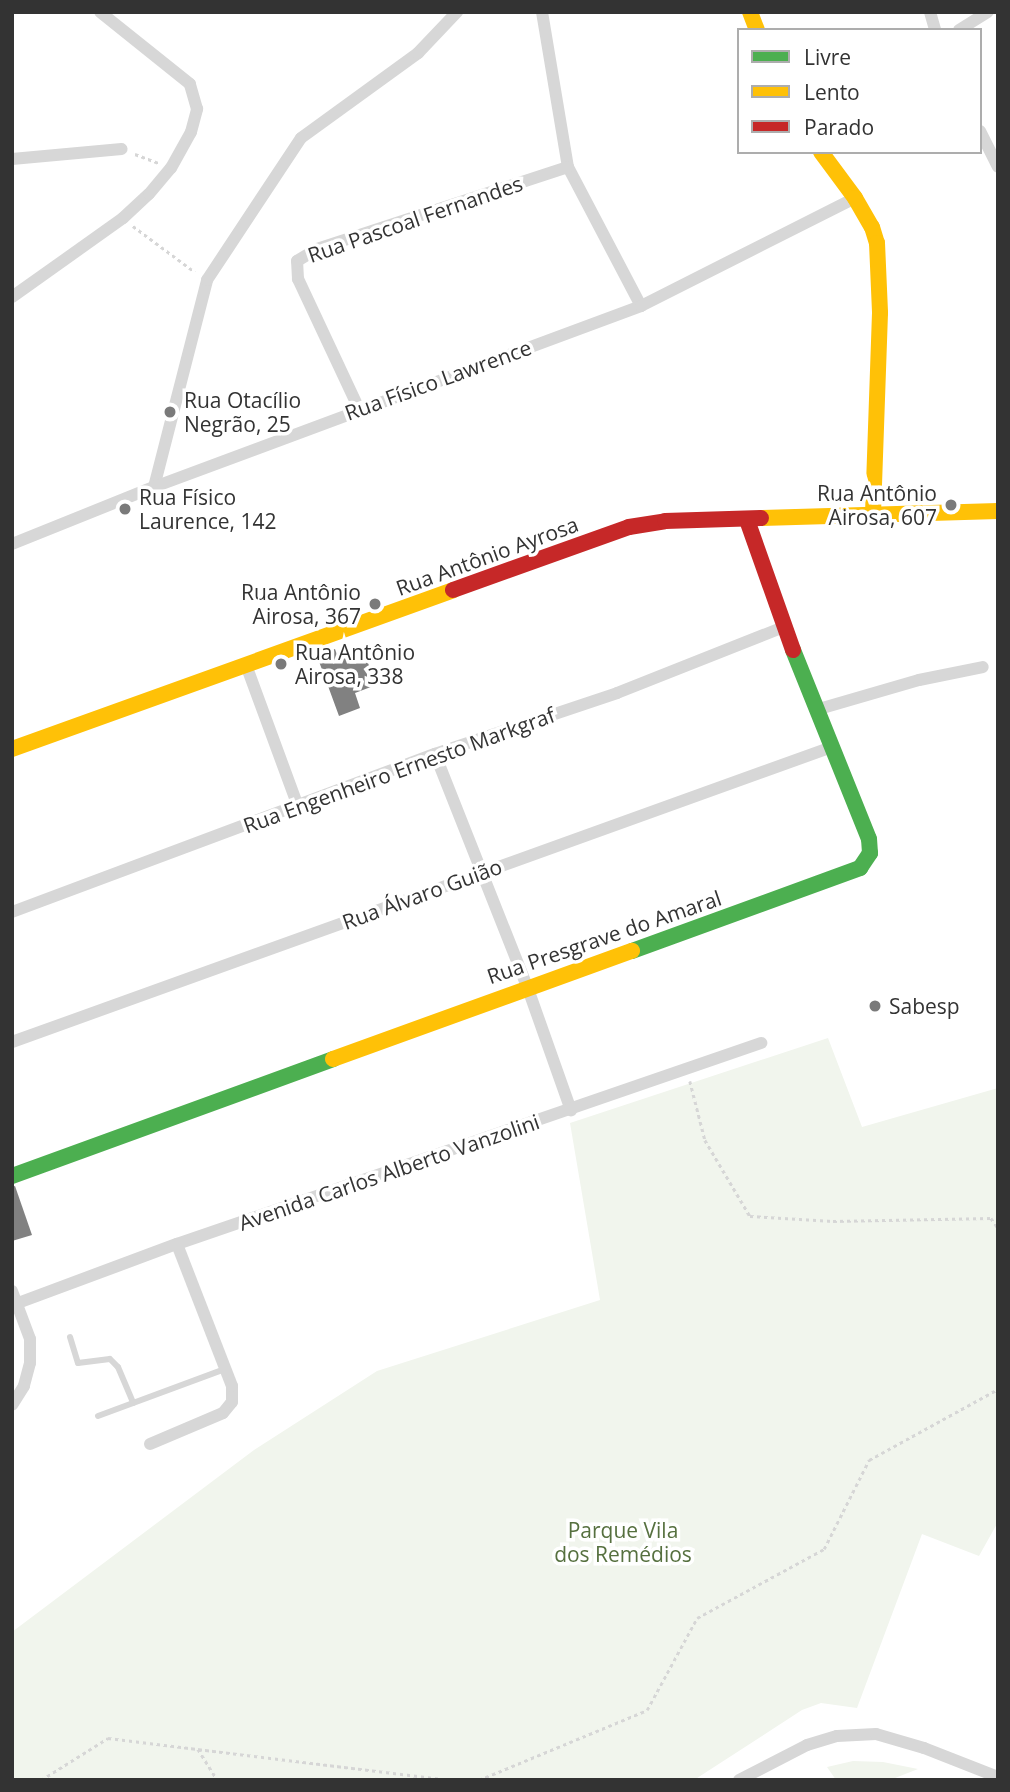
<!DOCTYPE html>
<meta charset="utf-8">
<style>
body{margin:0}
#map{position:relative;width:1010px;height:1792px;overflow:hidden;background:#fff;font-family:"Open Sans",sans-serif}
div>[style]{position:absolute}
.green>*{inset:0;background:#f1f5ed}
.building>*{inset:0;background:#818181}
.path>*{height:2.5px;margin-top:-1.25px;transform-origin:0;background:repeating-linear-gradient(90deg,#d6d6d6 0 3.5px,transparent 0 7px)}
.lane>*{height:6px;margin:-3px;padding:0 3px;transform-origin:3px;border-radius:3px;background:#d7d7d7}
.street>*{height:12px;margin:-6px;padding:0 6px;transform-origin:6px;border-radius:6px;background:#d7d7d7}
.fast>*{height:16px;margin:-8px;padding:0 8px;transform-origin:8px;border-radius:8px;background:#4caf50}
.slow>*{height:16px;margin:-8px;padding:0 8px;transform-origin:8px;border-radius:8px;background:#ffc107}
.jam>*{height:16px;margin:-8px;padding:0 8px;transform-origin:8px;border-radius:8px;background:#c62828}
.dots>*{width:19px;height:19px;translate:-50% -50%;box-sizing:border-box;border:4px solid #fff;border-radius:50%}
span{translate:-50% -50%;white-space:nowrap;text-align:center;line-height:1.15;-webkit-text-stroke:7px #fff;paint-order:stroke}
.street-label{font-size:21px;color:#333}
.poi-label{font-size:21px;color:#333}
.left{translate:0 -50%;text-align:left}
.right{translate:-100% -50%;text-align:right}
.park-label{font-size:21px;color:#56703f}
.frame{position:absolute;inset:0;border:14px solid #333;pointer-events:none}
.legend{position:absolute;left:737px;top:28px;width:245px;height:126px;box-sizing:border-box;background:#fff;border:2px solid #adadad;margin:0;padding:9px 12px;list-style:none;font-size:21px;color:#333}
.legend li{display:flex;align-items:center;gap:14px;height:35px}
.legend b{width:35px;border:2px solid #adadad}
</style>
<div id="map">
<div class="green">
<i style="clip-path:polygon(828px 1038px,862px 1127px,998px 1088px,998px 1522px,979px 1556px,922px 1534px,857px 1708px,821px 1703px,802px 1710px,694px 1780px,12px 1780px,12px 1632px,254px 1450px,377px 1371px,600px 1300px,570px 1123px)"></i>
<i style="clip-path:polygon(853px 1761px,883px 1762px,918px 1769px,890px 1780px,836px 1780px,827px 1767px)"></i>
</div>
<div class="building">
<i style="clip-path:polygon(335px 649px,338px 658px,363px 649px,376px 685px,355px 693px,360px 708px,339px 716px,317px 656px)"></i>
<i style="clip-path:polygon(15px 1186px,32px 1235px,12px 1241px,12px 1187px)"></i>
</div>
<div class="path">
<i style="left:135px;top:154px;width:25px;rotate:21deg"></i>
<i style="left:133px;top:226px;width:77px;rotate:36.6deg"></i>
<i style="left:690px;top:1081px;width:61px;rotate:75.7deg"></i>
<i style="left:705px;top:1140px;width:88px;rotate:59.4deg"></i>
<i style="left:750px;top:1216px;width:83px;rotate:3.4deg"></i>
<i style="left:833px;top:1221px;width:158px;rotate:-1.1deg"></i>
<i style="left:991px;top:1218px;width:12px;rotate:55deg"></i>
<i style="left:198px;top:1749px;width:36px;rotate:58deg"></i>
<i style="left:41px;top:1780px;width:79px;rotate:-32.1deg"></i>
<i style="left:108px;top:1738px;width:347px;rotate:7deg"></i>
<i style="left:479px;top:1780px;width:182px;rotate:-22.6deg"></i>
<i style="left:647px;top:1710px;width:105px;rotate:-61.5deg"></i>
<i style="left:697px;top:1618px;width:145px;rotate:-28.5deg"></i>
<i style="left:824px;top:1549px;width:100px;rotate:-63.2deg"></i>
<i style="left:869px;top:1460px;width:147px;rotate:-28.8deg"></i>
</div>
<div class="lane">
<i style="left:70px;top:1337px;width:27px;rotate:73deg"></i>
<i style="left:78px;top:1363px;width:32px;rotate:-7deg"></i>
<i style="left:110px;top:1359px;width:11px;rotate:45deg"></i>
<i style="left:118px;top:1367px;width:39px;rotate:67deg"></i>
<i style="left:98px;top:1416px;width:135px;rotate:-20.3deg"></i>
</div>
<div class="street">
<i style="left:542px;top:12px;width:157px;rotate:80.5deg"></i>
<i style="left:568px;top:167px;width:157px;rotate:62.3deg"></i>
<i style="left:930px;top:12px;width:19px;rotate:74deg"></i>
<i style="left:959px;top:30px;width:34px;rotate:-32deg"></i>
<i style="left:980px;top:131px;width:40px;rotate:63.4deg"></i>
<i style="left:12px;top:159px;width:110px;rotate:-5.2deg"></i>
<i style="left:12px;top:297px;width:136px;rotate:-35.4deg"></i>
<i style="left:123px;top:218px;width:35px;rotate:-43deg"></i>
<i style="left:149px;top:194px;width:34px;rotate:-50deg"></i>
<i style="left:171px;top:168px;width:41px;rotate:-60.9deg"></i>
<i style="left:191px;top:132px;width:24px;rotate:-75deg"></i>
<i style="left:197px;top:109px;width:26px;rotate:-106deg"></i>
<i style="left:190px;top:84px;width:115px;rotate:-141.3deg"></i>
<i style="left:359px;top:409px;width:144px;rotate:-115.1deg"></i>
<i style="left:298px;top:279px;width:18px;rotate:-93deg"></i>
<i style="left:297px;top:261px;width:23px;rotate:-31deg"></i>
<i style="left:317px;top:249px;width:264px;rotate:-18.1deg"></i>
<i style="left:154px;top:487px;width:214px;rotate:-75.6deg"></i>
<i style="left:207px;top:280px;width:170px;rotate:-56.5deg"></i>
<i style="left:301px;top:138px;width:145px;rotate:-36deg"></i>
<i style="left:418px;top:53px;width:57px;rotate:-46.4deg"></i>
<i style="left:12px;top:544px;width:153px;rotate:-21.9deg"></i>
<i style="left:154px;top:487px;width:520px;rotate:-20.39deg"></i>
<i style="left:641px;top:306px;width:240px;rotate:-26.8deg"></i>
<i style="left:246px;top:665px;width:150px;rotate:69.8deg"></i>
<i style="left:819px;top:709px;width:104px;rotate:-16.2deg"></i>
<i style="left:919px;top:680px;width:65px;rotate:-11.5deg"></i>
<i style="left:435px;top:754px;width:250px;rotate:68.4deg"></i>
<i style="left:527px;top:986px;width:132px;rotate:70.5deg"></i>
<i style="left:12px;top:912px;width:452px;rotate:-20.5deg"></i>
<i style="left:435px;top:754px;width:192px;rotate:-18.5deg"></i>
<i style="left:617px;top:693px;width:180px;rotate:-21.6deg"></i>
<i style="left:12px;top:1042px;width:871px;rotate:-19.79deg"></i>
<i style="left:12px;top:1291px;width:51px;rotate:69.4deg"></i>
<i style="left:30px;top:1339px;width:24px;rotate:90deg"></i>
<i style="left:30px;top:1363px;width:24px;rotate:105deg"></i>
<i style="left:24px;top:1386px;width:22px;rotate:122deg"></i>
<i style="left:18px;top:1303px;width:170px;rotate:-20.4deg"></i>
<i style="left:177px;top:1244px;width:618px;rotate:-18.99deg"></i>
<i style="left:150px;top:1444px;width:79px;rotate:-23deg"></i>
<i style="left:223px;top:1413px;width:14px;rotate:-51deg"></i>
<i style="left:232px;top:1402px;width:16px;rotate:-90deg"></i>
<i style="left:232px;top:1386px;width:152px;rotate:-111.2deg"></i>
<i style="left:739px;top:1780px;width:76px;rotate:-27.2deg"></i>
<i style="left:807px;top:1745px;width:31px;rotate:-17deg"></i>
<i style="left:837px;top:1736px;width:39px;rotate:-3deg"></i>
<i style="left:876px;top:1734px;width:50px;rotate:16.3deg"></i>
<i style="left:924px;top:1748px;width:79px;rotate:21.4deg"></i>
</div>
<div class="fast">
<i style="left:632px;top:951px;width:243px;rotate:-20deg"></i>
<i style="left:860px;top:868px;width:18px;rotate:-56deg"></i>
<i style="left:870px;top:853px;width:14px;rotate:-94deg"></i>
<i style="left:869px;top:839px;width:204px;rotate:-111.9deg"></i>
<i style="left:12px;top:1176px;width:342px;rotate:-20deg"></i>
</div>
<div class="slow">
<i style="left:750px;top:12px;width:19px;rotate:69deg"></i>
<i style="left:821px;top:152px;width:57px;rotate:53.5deg"></i>
<i style="left:855px;top:198px;width:34px;rotate:60deg"></i>
<i style="left:872px;top:227px;width:17px;rotate:73deg"></i>
<i style="left:877px;top:243px;width:70px;rotate:87.5deg"></i>
<i style="left:880px;top:313px;width:200px;rotate:92deg"></i>
<i style="left:761px;top:518px;width:237px;rotate:-1.7deg"></i>
<i style="left:12px;top:749px;width:469px;rotate:-19.8deg"></i>
<i style="left:333px;top:1059px;width:318px;rotate:-19.9deg"></i>
</div>
<div class="jam">
<i style="left:747px;top:520px;width:138px;rotate:70.5deg"></i>
<i style="left:453px;top:590px;width:187px;rotate:-19.7deg"></i>
<i style="left:629px;top:527px;width:36px;rotate:-9deg"></i>
<i style="left:665px;top:521px;width:96px;rotate:-1.8deg"></i>
</div>
<div class="dots">
<i style="left:170px;top:412px;background:#7a7a7a"></i>
<i style="left:951px;top:505px;background:#7a7a7a"></i>
<i style="left:125px;top:509px;background:#7a7a7a"></i>
<i style="left:375px;top:604px;background:#7a7a7a"></i>
<i style="left:281px;top:664px;background:#7a7a7a"></i>
<i style="left:875px;top:1006px;background:#7a7a7a"></i>
</div>
<div class="street-label">
<span style="left:415px;top:219px;rotate:-19deg">Rua Pascoal Fernandes</span>
<span style="left:438px;top:380px;rotate:-20deg">Rua Físico Lawrence</span>
<span style="left:487px;top:556px;rotate:-20deg">Rua Antônio Ayrosa</span>
<span style="left:399px;top:770px;rotate:-20deg">Rua Engenheiro Ernesto Markgraf</span>
<span style="left:422px;top:894px;rotate:-20deg">Rua Álvaro Guião</span>
<span style="left:604px;top:937px;rotate:-19deg">Rua Presgrave do Amaral</span>
<span style="left:389px;top:1172px;rotate:-19deg">Avenida Carlos Alberto Vanzolini</span>
</div>
<div class="poi-label">
<span class="left" style="left:184px;top:412px">Rua Otacílio<br>Negrão, 25</span>
<span class="right" style="left:937px;top:505px">Rua Antônio<br>Airosa, 607</span>
<span class="left" style="left:139px;top:509px">Rua Físico<br>Laurence, 142</span>
<span class="right" style="left:361px;top:604px">Rua Antônio<br>Airosa, 367</span>
<span class="left" style="left:295px;top:664px">Rua Antônio<br>Airosa, 338</span>
<span class="left" style="left:889px;top:1006px">Sabesp</span>
</div>
<div class="park-label">
<span style="left:623px;top:1542px">Parque Vila<br>dos Remédios</span>
</div>
<div class="frame"></div>
<ul class="legend">
<li><b style="height:9px;background:#4caf50"></b>Livre</li>
<li><b style="height:9px;background:#ffc107"></b>Lento</li>
<li><b style="height:9px;background:#c62828"></b>Parado</li>
</ul>
</div>
